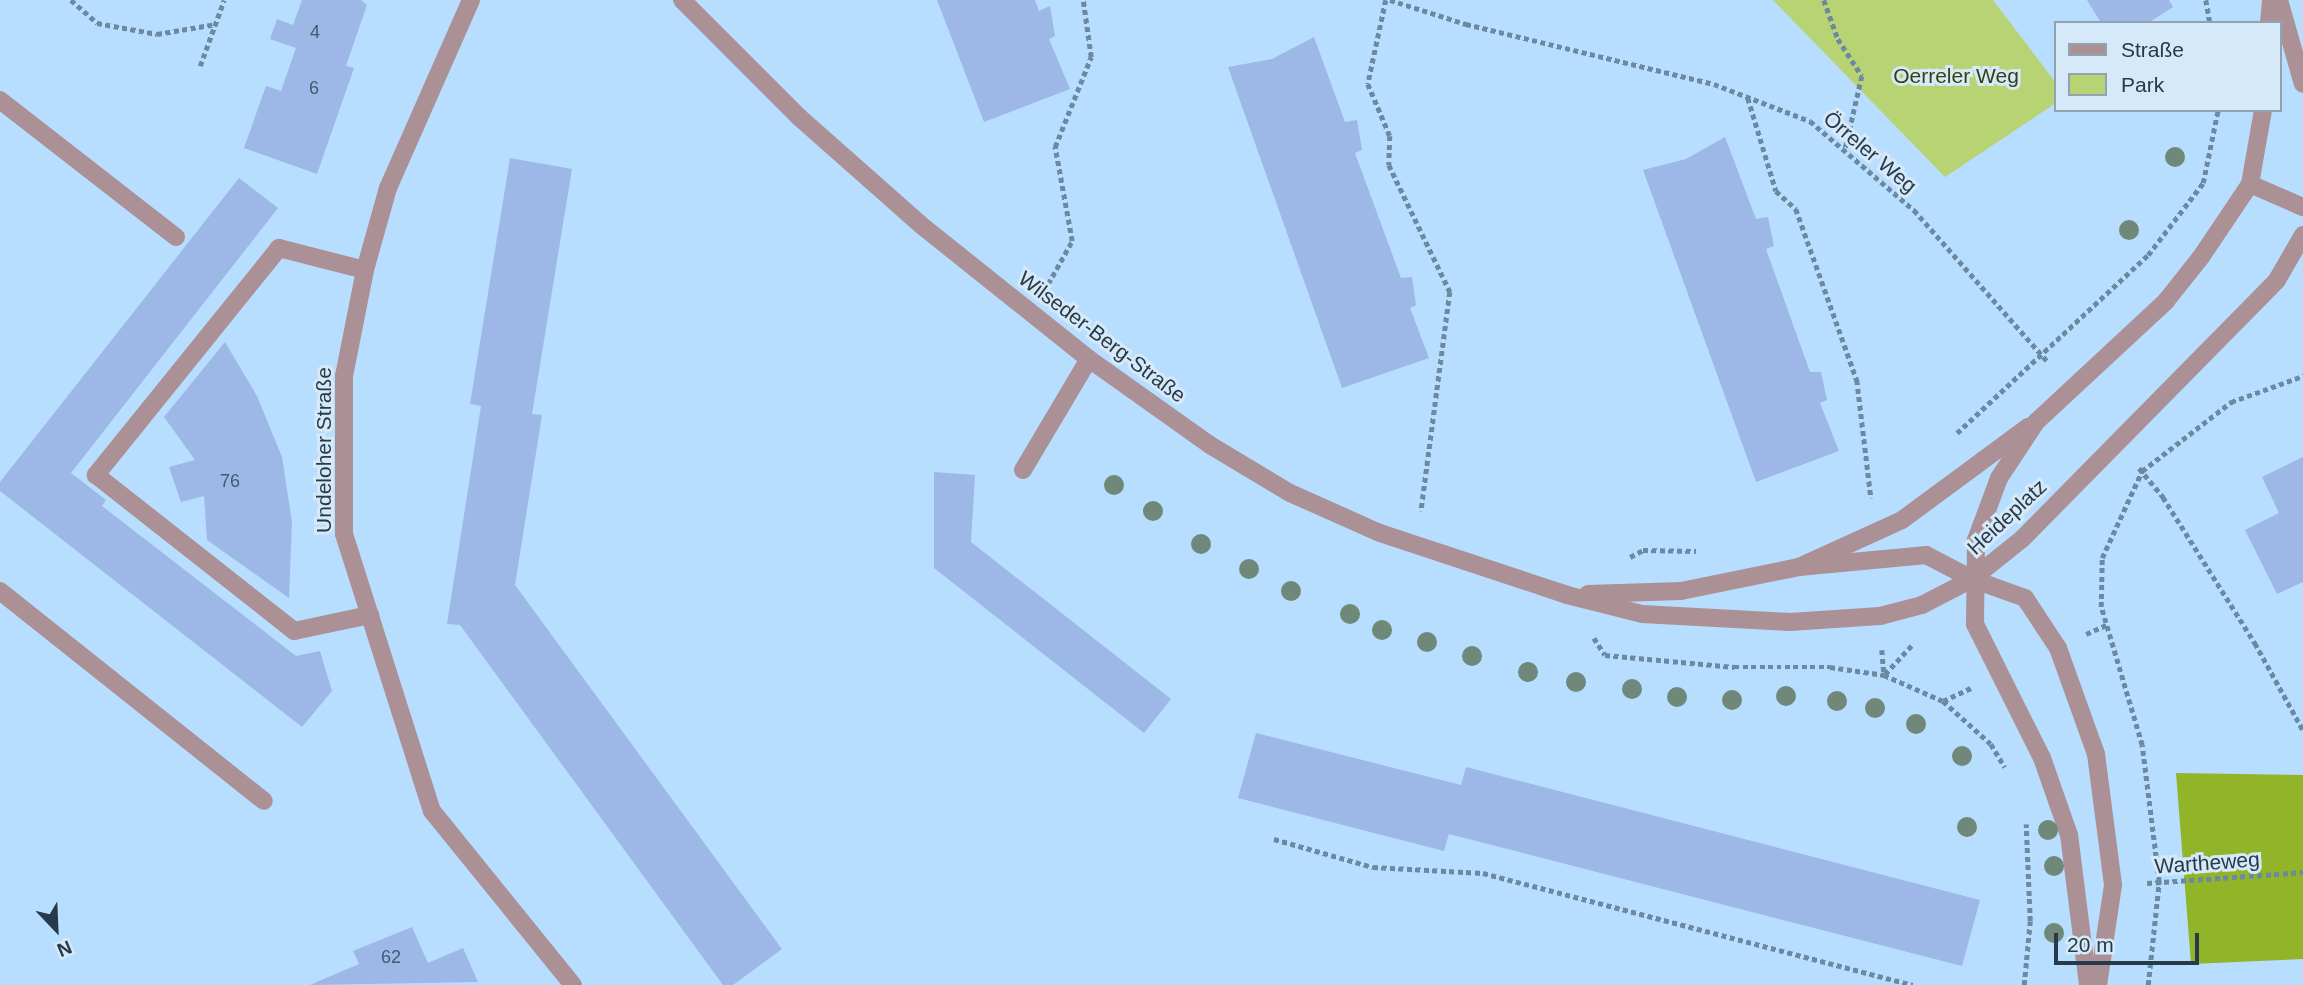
<!DOCTYPE html>
<meta charset="utf-8">
<style>
body{margin:0}
#map{position:relative;width:2303px;height:985px;overflow:hidden;background:#b7defe;font-family:Arial,sans-serif}
div>[style]{position:absolute}
.green>*{inset:0;background:#b7d374}
.forest>*{inset:0;background:#92b429}
.building>*{inset:0;background:#9db7e7}
.path>*{height:4.5px;margin-top:-2.25px;transform-origin:0;background:repeating-linear-gradient(90deg,#6b89a0 0 5px,transparent 0 8.5px)}
.minor>*{height:18px;margin:-9px;padding:0 9px;transform-origin:9px;border-radius:9px;background:#ab9096}
.trees>*{width:20px;height:20px;margin:-10px;border-radius:50%;background:#6f8879}
span{translate:-50% -50%;white-space:nowrap;text-align:center;line-height:1.15;-webkit-text-stroke:6px #d5e9f9;paint-order:stroke}
.number-label{font-size:18px;color:#445970}
.number-label span{-webkit-text-stroke-width:0}
.park-label{font-size:21px;color:#34420d}
.street-label{font-size:21px;color:#263a49}
.legend{position:absolute;left:2054px;top:21px;width:228px;height:91px;box-sizing:border-box;background:#d5e9f9;border:2px solid #8fa3b3;margin:0;padding:9px 12px;list-style:none;font-size:21px;color:#263a49}
.legend li{display:flex;align-items:center;gap:14px;height:35px}
.legend b{width:35px;border:2px solid #8fa3b3}
.north{position:absolute;left:21px;top:894px;width:70px;height:70px;-webkit-text-stroke:5px #d5e9f9;paint-order:stroke;rotate:157deg;font-size:19px;font-weight:700;line-height:28px;text-align:center;color:#263a49}
.north::after{content:'';display:block;margin:auto;width:24px;height:32px;background:#263a49;clip-path:polygon(50% 0,100% 100%,50% 72%,0 100%)}
.scale{position:absolute;left:2054px;top:933px;width:145px;height:32px;box-sizing:border-box;border:4px solid #263a49;border-top:0;padding-left:9px;font-size:21px;line-height:24px;white-space:nowrap;color:#263a49;-webkit-text-stroke:5px #d5e9f9;paint-order:stroke}
</style>
<div id="map">
<div class="green">
<i style="clip-path:polygon(1773px 0,1993px 0,2056px 83px,2056px 103px,1945px 177px)"></i>
</div>
<div class="forest">
<i style="clip-path:polygon(2176px 773px,2303px 775px,2303px 959px,2191px 964px)"></i>
</div>
<div class="building">
<i style="clip-path:polygon(302px 0,361px 0,367px 5px,346px 66px,354px 68px,317px 174px,244px 148px,266px 86px,281px 91px,296px 48px,270px 39px,277px 19px,293px 25px)"></i>
<i style="clip-path:polygon(937px 0,1035px 0,1039px 11px,1050px 6px,1055px 36px,1049px 39px,1070px 89px,984px 122px)"></i>
<i style="clip-path:polygon(2087px 0,2169px 0,2173px 7px,2148px 23px,2101px 23px)"></i>
<i style="clip-path:polygon(1314px 37px,1345px 122px,1357px 120px,1362px 150px,1355px 153px,1401px 278px,1412px 277px,1416px 305px,1410px 308px,1429px 358px,1342px 388px,1228px 67px,1272px 59px)"></i>
<i style="clip-path:polygon(1725px 137px,1756px 219px,1768px 217px,1774px 246px,1766px 249px,1810px 372px,1821px 372px,1827px 400px,1820px 403px,1839px 451px,1756px 482px,1643px 170px,1686px 159px)"></i>
<i style="clip-path:polygon(510px 158px,572px 169px,532px 414px,542px 415px,515px 585px,782px 949px,733px 985px,723px 985px,460px 625px,447px 624px,481px 406px,470px 404px)"></i>
<i style="clip-path:polygon(239px 178px,278px 208px,71px 473px,106px 500px,102px 506px,296px 656px,320px 651px,332px 691px,302px 727px,0 491px,0 482px)"></i>
<i style="clip-path:polygon(225px 342px,257px 396px,282px 457px,292px 522px,289px 598px,207px 540px,204px 496px,181px 502px,169px 467px,195px 460px,164px 417px)"></i>
<i style="clip-path:polygon(2303px 457px,2303px 582px,2277px 594px,2245px 530px,2279px 513px,2262px 477px)"></i>
<i style="clip-path:polygon(934px 472px,975px 475px,971px 542px,1171px 699px,1144px 733px,934px 568px)"></i>
<i style="clip-path:polygon(1256px 733px,1461px 785px,1466px 767px,1980px 900px,1962px 966px,1449px 834px,1444px 851px,1238px 798px)"></i>
<i style="clip-path:polygon(412px 927px,428px 963px,463px 948px,478px 982px,310px 985px,359px 964px,353px 951px)"></i>
</div>
<div class="path">
<i style="left:71px;top:0;width:35px;rotate:41deg"></i>
<i style="left:97px;top:23px;width:61px;rotate:10.4deg"></i>
<i style="left:157px;top:34px;width:60px;rotate:-9.6deg"></i>
<i style="left:1386px;top:0;width:86px;rotate:102.1deg"></i>
<i style="left:1368px;top:84px;width:56px;rotate:67.1deg"></i>
<i style="left:1390px;top:136px;width:29px;rotate:92deg"></i>
<i style="left:1389px;top:165px;width:141px;rotate:64.3deg"></i>
<i style="left:1450px;top:292px;width:221px;rotate:97.5deg"></i>
<i style="left:1390px;top:0;width:80px;rotate:17.5deg"></i>
<i style="left:1466px;top:24px;width:255px;rotate:13.6deg"></i>
<i style="left:1714px;top:84px;width:103px;rotate:21.1deg"></i>
<i style="left:1810px;top:121px;width:137px;rotate:40.6deg"></i>
<i style="left:1914px;top:210px;width:204px;rotate:48.6deg"></i>
<i style="left:1824px;top:0;width:41px;rotate:70.3deg"></i>
<i style="left:1838px;top:39px;width:44px;rotate:57deg"></i>
<i style="left:1862px;top:76px;width:77px;rotate:102.8deg"></i>
<i style="left:2206px;top:0;width:23px;rotate:80deg"></i>
<i style="left:200px;top:66px;width:70px;rotate:-70deg"></i>
<i style="left:1748px;top:98px;width:97px;rotate:73.2deg"></i>
<i style="left:1776px;top:191px;width:27px;rotate:42deg"></i>
<i style="left:1796px;top:209px;width:182px;rotate:70.4deg"></i>
<i style="left:1857px;top:380px;width:119px;rotate:83.2deg"></i>
<i style="left:1048px;top:284px;width:49px;rotate:-60.8deg"></i>
<i style="left:1072px;top:241px;width:96px;rotate:-100.3deg"></i>
<i style="left:1055px;top:147px;width:97px;rotate:-68.2deg"></i>
<i style="left:1091px;top:57px;width:58px;rotate:-98deg"></i>
<i style="left:1957px;top:433px;width:261px;rotate:-43deg"></i>
<i style="left:2148px;top:255px;width:91px;rotate:-52.6deg"></i>
<i style="left:2203px;top:183px;width:75px;rotate:-78.4deg"></i>
<i style="left:2139px;top:468px;width:38px;rotate:50deg"></i>
<i style="left:2163px;top:497px;width:173px;rotate:57.8deg"></i>
<i style="left:2255px;top:643px;width:99px;rotate:61.1deg"></i>
<i style="left:1630px;top:557px;width:15px;rotate:-28deg"></i>
<i style="left:1643px;top:550px;width:53px;rotate:1.1deg"></i>
<i style="left:2086px;top:634px;width:22px;rotate:-24deg"></i>
<i style="left:1594px;top:638px;width:20px;rotate:57deg"></i>
<i style="left:1605px;top:655px;width:130px;rotate:5.3deg"></i>
<i style="left:1734px;top:667px;width:96px"></i>
<i style="left:1830px;top:667px;width:55px;rotate:8.4deg"></i>
<i style="left:1884px;top:675px;width:64px;rotate:23.8deg"></i>
<i style="left:1943px;top:701px;width:64px;rotate:41.9deg"></i>
<i style="left:1991px;top:744px;width:27px;rotate:59deg"></i>
<i style="left:1882px;top:650px;width:25px;rotate:85deg"></i>
<i style="left:1885px;top:674px;width:40px;rotate:-47deg"></i>
<i style="left:1943px;top:701px;width:31px;rotate:-25deg"></i>
<i style="left:1274px;top:839px;width:103px;rotate:15.8deg"></i>
<i style="left:1373px;top:867px;width:110px;rotate:3.1deg"></i>
<i style="left:1483px;top:873px;width:444px;rotate:14.6deg"></i>
<i style="left:2147px;top:883px;width:156px;rotate:-4deg"></i>
<i style="left:2024px;top:985px;width:64px;rotate:-84.6deg"></i>
<i style="left:2030px;top:921px;width:97px;rotate:-92.4deg"></i>
<i style="left:2148px;top:985px;width:104px;rotate:-83.9deg"></i>
<i style="left:2159px;top:882px;width:138px;rotate:-97.1deg"></i>
<i style="left:2142px;top:745px;width:144px;rotate:-106.5deg"></i>
<i style="left:2101px;top:607px;width:49px;rotate:-88.8deg"></i>
<i style="left:2102px;top:558px;width:96px;rotate:-65.3deg"></i>
<i style="left:2142px;top:471px;width:113px;rotate:-37.8deg"></i>
<i style="left:2231px;top:402px;width:77px;rotate:-19.9deg"></i>
</div>
<div class="minor">
<i style="left:471px;top:0;width:206px;rotate:113.8deg"></i>
<i style="left:388px;top:188px;width:85px;rotate:105.7deg"></i>
<i style="left:365px;top:270px;width:108px;rotate:101.2deg"></i>
<i style="left:344px;top:376px;width:158px;rotate:90deg"></i>
<i style="left:344px;top:534px;width:291px;rotate:72.4deg"></i>
<i style="left:432px;top:811px;width:224px;rotate:51deg"></i>
<i style="left:682px;top:0;width:165px;rotate:45deg"></i>
<i style="left:799px;top:117px;width:163px;rotate:41.5deg"></i>
<i style="left:921px;top:225px;width:215px;rotate:38.6deg"></i>
<i style="left:1089px;top:359px;width:148px;rotate:35.4deg"></i>
<i style="left:1210px;top:445px;width:93px;rotate:31deg"></i>
<i style="left:1290px;top:493px;width:98px;rotate:24deg"></i>
<i style="left:1380px;top:533px;width:197px;rotate:18.3deg"></i>
<i style="left:1567px;top:595px;width:77px;rotate:14.2deg"></i>
<i style="left:1642px;top:614px;width:148px;rotate:3.1deg"></i>
<i style="left:1790px;top:622px;width:90px;rotate:-3.8deg"></i>
<i style="left:1880px;top:616px;width:43px;rotate:-14.7deg"></i>
<i style="left:1922px;top:605px;width:56px;rotate:-27.5deg"></i>
<i style="left:1972px;top:579px;width:64px;rotate:-38.7deg"></i>
<i style="left:2022px;top:539px;width:363px;rotate:-45.4deg"></i>
<i style="left:2277px;top:280px;width:52px;rotate:-60deg"></i>
<i style="left:2279px;top:0;width:87px;rotate:74.1deg"></i>
<i style="left:2269px;top:23px;width:23px;rotate:-85deg"></i>
<i style="left:0;top:100px;width:223px;rotate:37.9deg"></i>
<i style="left:2250px;top:184px;width:58px;rotate:23.5deg"></i>
<i style="left:365px;top:270px;width:89px;rotate:-165.7deg"></i>
<i style="left:279px;top:248px;width:292px;rotate:128.9deg"></i>
<i style="left:96px;top:475px;width:252px;rotate:38.2deg"></i>
<i style="left:294px;top:631px;width:78px;rotate:-11.9deg"></i>
<i style="left:1023px;top:470px;width:129px;rotate:-59.3deg"></i>
<i style="left:1799px;top:567px;width:128px;rotate:-5.4deg"></i>
<i style="left:1926px;top:555px;width:52px;rotate:27.6deg"></i>
<i style="left:1972px;top:579px;width:56px;rotate:19.7deg"></i>
<i style="left:2025px;top:598px;width:60px;rotate:56.6deg"></i>
<i style="left:2058px;top:648px;width:113px;rotate:70.3deg"></i>
<i style="left:2096px;top:754px;width:132px;rotate:82.6deg"></i>
<i style="left:2113px;top:885px;width:101px;rotate:98.5deg"></i>
<i style="left:0;top:591px;width:337px;rotate:38.5deg"></i>
<i style="left:1588px;top:594px;width:93px;rotate:-1.8deg"></i>
<i style="left:1681px;top:591px;width:120px;rotate:-11.5deg"></i>
<i style="left:1799px;top:567px;width:113px;rotate:-24.5deg"></i>
<i style="left:1902px;top:520px;width:157px;rotate:-36.4deg"></i>
<i style="left:2088px;top:985px;width:151px;rotate:-97.2deg"></i>
<i style="left:2069px;top:835px;width:82px;rotate:-109.3deg"></i>
<i style="left:2042px;top:758px;width:150px;rotate:-116.6deg"></i>
<i style="left:1975px;top:624px;width:84px;rotate:-89.3deg"></i>
<i style="left:1976px;top:540px;width:66px;rotate:-69.6deg"></i>
<i style="left:1999px;top:478px;width:67px;rotate:-56.5deg"></i>
<i style="left:2036px;top:422px;width:178px;rotate:-42.9deg"></i>
<i style="left:2166px;top:301px;width:56px;rotate:-51.5deg"></i>
<i style="left:2201px;top:257px;width:88px;rotate:-56.1deg"></i>
<i style="left:2250px;top:184px;width:75px;rotate:-80deg"></i>
</div>
<div class="trees">
<i style="left:2175px;top:157px"></i>
<i style="left:2129px;top:230px"></i>
<i style="left:1114px;top:485px"></i>
<i style="left:1153px;top:511px"></i>
<i style="left:1201px;top:544px"></i>
<i style="left:1249px;top:569px"></i>
<i style="left:1291px;top:591px"></i>
<i style="left:1350px;top:614px"></i>
<i style="left:1382px;top:630px"></i>
<i style="left:1427px;top:642px"></i>
<i style="left:1472px;top:656px"></i>
<i style="left:1528px;top:672px"></i>
<i style="left:1576px;top:682px"></i>
<i style="left:1632px;top:689px"></i>
<i style="left:1786px;top:696px"></i>
<i style="left:1677px;top:697px"></i>
<i style="left:1732px;top:700px"></i>
<i style="left:1837px;top:701px"></i>
<i style="left:1875px;top:708px"></i>
<i style="left:1916px;top:724px"></i>
<i style="left:1962px;top:756px"></i>
<i style="left:1967px;top:827px"></i>
<i style="left:2048px;top:830px"></i>
<i style="left:2054px;top:866px"></i>
<i style="left:2054px;top:933px"></i>
</div>
<div class="number-label">
<span style="left:315px;top:32px">4</span>
<span style="left:314px;top:88px">6</span>
<span style="left:230px;top:481px">76</span>
<span style="left:391px;top:957px">62</span>
</div>
<div class="park-label">
<span style="left:1956px;top:76px">Oerreler Weg</span>
</div>
<div class="street-label">
<span style="left:1870px;top:152px;rotate:40deg">Örreler Weg</span>
<span style="left:1102px;top:337px;rotate:37deg">Wilseder-Berg-Straße</span>
<span style="left:324px;top:450px;rotate:-90deg">Undeloher Straße</span>
<span style="left:2007px;top:517px;rotate:-43deg">Heideplatz</span>
<span style="left:2207px;top:863px;rotate:-4deg">Wartheweg</span>
</div>
<ul class="legend">
<li><b style="height:9px;background:#ab9096"></b>Straße</li>
<li><b style="height:19px;background:#b7d374"></b>Park</li>
</ul>
<div class="north">N</div>
<div class="scale">20 m</div>
</div>
